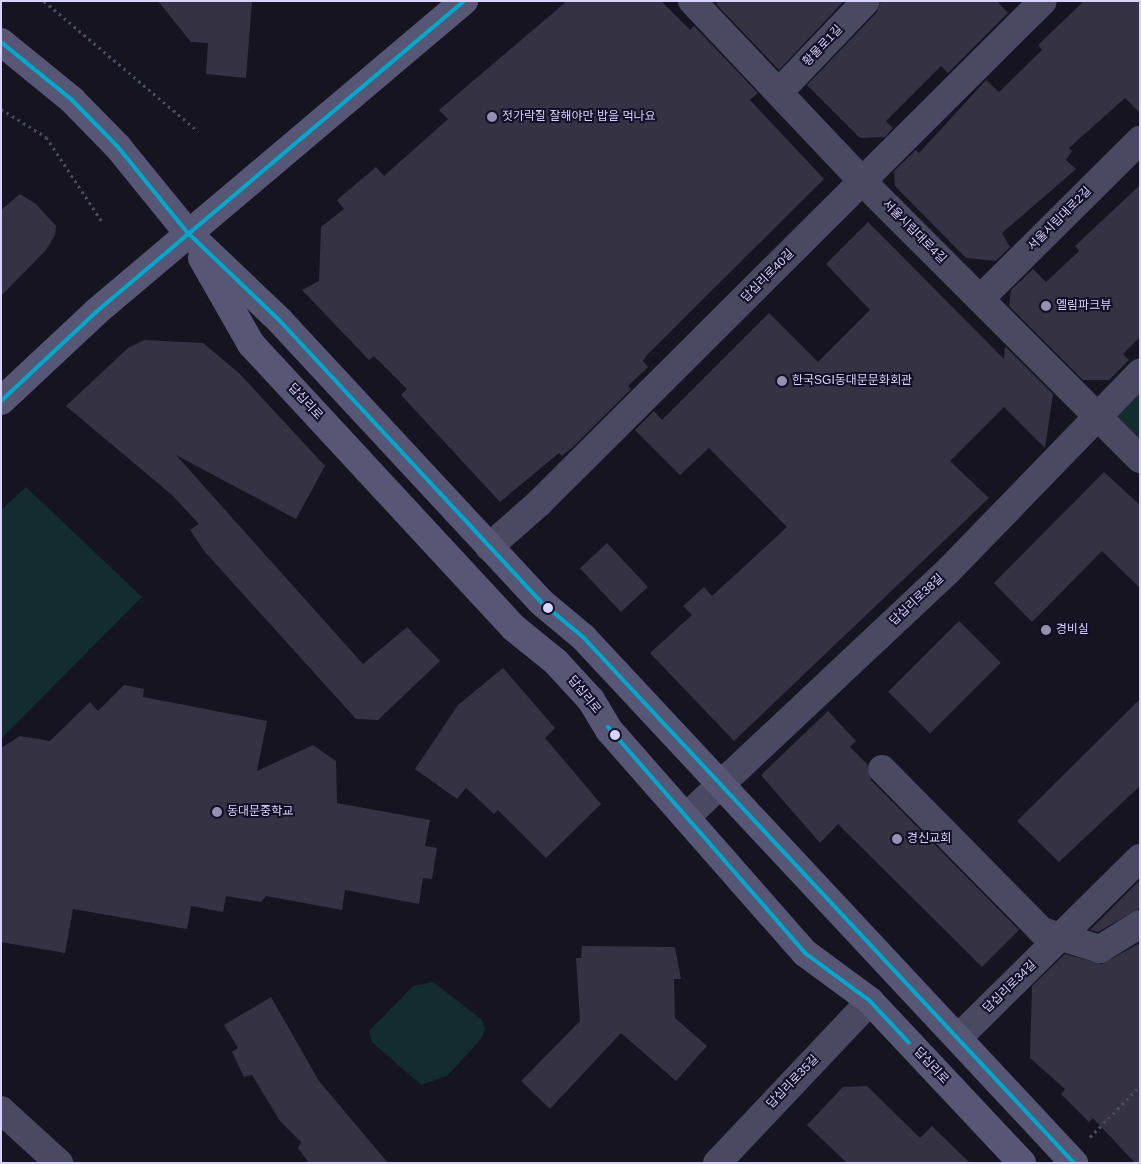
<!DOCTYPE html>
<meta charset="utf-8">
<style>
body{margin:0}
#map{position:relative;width:1141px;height:1164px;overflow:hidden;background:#161421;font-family:Helvetica,"Noto Sans KR",sans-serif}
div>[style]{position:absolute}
.green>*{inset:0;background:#132c2d}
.building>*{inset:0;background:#343243;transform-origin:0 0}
.path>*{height:3px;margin-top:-1.5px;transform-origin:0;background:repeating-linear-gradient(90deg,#44505f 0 2.5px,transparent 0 6.5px)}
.minor>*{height:28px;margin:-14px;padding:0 14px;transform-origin:14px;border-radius:14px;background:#4a4962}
.tertiary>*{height:28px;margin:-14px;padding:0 14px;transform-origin:14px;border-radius:14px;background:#4a4962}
.secondary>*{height:28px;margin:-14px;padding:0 14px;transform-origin:14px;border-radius:14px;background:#575674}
.bus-1>*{height:4px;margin:-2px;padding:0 2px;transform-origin:2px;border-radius:2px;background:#00a9ce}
.dots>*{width:14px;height:14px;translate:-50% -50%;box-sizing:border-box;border:2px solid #130f26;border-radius:50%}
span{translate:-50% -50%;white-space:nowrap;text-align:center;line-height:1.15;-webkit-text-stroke:4px #130f26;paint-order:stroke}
.street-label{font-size:12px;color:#d9d4ff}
.poi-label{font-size:12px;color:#d9d4ff}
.left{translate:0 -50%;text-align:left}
.frame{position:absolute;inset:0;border:2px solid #d9d4ff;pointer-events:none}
</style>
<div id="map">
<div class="green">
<i style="clip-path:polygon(1140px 382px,1140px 444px,1109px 413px)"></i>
<i style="clip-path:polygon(26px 487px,142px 597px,1px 739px,1px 510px)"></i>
<i style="clip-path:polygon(433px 982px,481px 1019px,485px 1028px,482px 1038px,447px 1076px,421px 1085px,372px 1042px,369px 1031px,413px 986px)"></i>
</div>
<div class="building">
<i style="clip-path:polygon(158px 1px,252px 1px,246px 78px,206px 74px,208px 43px,191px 42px)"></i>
<i style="clip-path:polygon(567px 1px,661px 1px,690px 30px,694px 26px,758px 93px,750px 100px,824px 179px,647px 355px,643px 361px,648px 367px,628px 386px,631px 389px,573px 447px,562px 456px,559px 453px,500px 502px,401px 395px,407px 389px,374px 356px,369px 360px,302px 290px,319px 281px,321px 227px,344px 209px,337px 200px,376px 167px,384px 176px,448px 119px,439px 110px)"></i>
<i style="clip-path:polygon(719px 1px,844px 1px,779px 70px,716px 4px)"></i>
<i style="clip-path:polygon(881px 1px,997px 1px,1008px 13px,948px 73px,941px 66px,886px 121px,893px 128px,885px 137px,860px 138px,807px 85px,877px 12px)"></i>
<i style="clip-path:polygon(1084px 1px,1140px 1px,1140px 113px,1125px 98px,1069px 148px,1072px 151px,1066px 160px,1076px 169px,1002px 233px,1010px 247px,996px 261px,966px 258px,895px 186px,894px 171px,916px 150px,919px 153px,986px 80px,999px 92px,1042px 50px,1038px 45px)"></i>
<i style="clip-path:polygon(1140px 185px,1140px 337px,1123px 354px,1129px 360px,1109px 380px,1083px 380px,1009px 306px,1011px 290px,1033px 269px,1046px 282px,1079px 251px,1075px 246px)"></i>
<i style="clip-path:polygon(20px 194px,36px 204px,56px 226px,55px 235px,46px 250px,1px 296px,1px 210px)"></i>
<i style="clip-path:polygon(868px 222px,1004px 359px,1005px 346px,1053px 394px,1045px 448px,1004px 407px,950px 461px,989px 498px,734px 741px,650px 653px,692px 615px,683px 606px,704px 587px,712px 596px,787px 527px,709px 448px,680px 475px,635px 430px,654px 411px,662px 420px,769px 313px,818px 362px,870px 310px,826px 264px)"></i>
<i style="clip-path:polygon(144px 340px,203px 343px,240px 374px,325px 466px,296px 519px,176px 455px,363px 664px,407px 627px,440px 661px,378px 720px,356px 719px,205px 552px,190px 530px,199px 524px,172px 495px,66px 406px,128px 348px)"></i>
<i style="clip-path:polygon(1104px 472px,1140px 505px,1140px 588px,1102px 551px,1032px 622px,994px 583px)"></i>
<i style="left:607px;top:543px;width:60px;height:37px;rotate:47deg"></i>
<i style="left:959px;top:621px;width:59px;height:100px;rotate:45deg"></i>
<i style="clip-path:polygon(503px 668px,555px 728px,545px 738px,601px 804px,546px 858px,498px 810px,494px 814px,466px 788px,457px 799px,415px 769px,458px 705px)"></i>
<i style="clip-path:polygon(124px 685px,144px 689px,143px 697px,267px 721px,257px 771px,313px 745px,336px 761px,337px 803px,430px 820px,425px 846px,437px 848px,432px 879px,423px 878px,419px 904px,345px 890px,342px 910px,266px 896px,261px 902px,226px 896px,223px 912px,191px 906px,187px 929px,73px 909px,65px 953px,1px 942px,1px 748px,20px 736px,50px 741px,90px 702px,98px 711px)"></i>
<i style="clip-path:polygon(1140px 699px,1140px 786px,1059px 862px,1017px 821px)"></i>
<i style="clip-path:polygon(828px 711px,856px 741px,850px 747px,867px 764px,871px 780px,1019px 930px,982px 967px,838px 824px,820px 843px,761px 775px)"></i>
<i style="clip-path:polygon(1140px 880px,1140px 908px,1098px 932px,1090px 930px)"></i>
<i style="clip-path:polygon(1140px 943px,1140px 1163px,1135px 1163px,1093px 1118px,1089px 1122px,1061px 1094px,1065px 1089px,1030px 1058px,1032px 986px,1065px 954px,1102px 964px)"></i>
<i style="clip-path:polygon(582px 946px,675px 947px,681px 979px,674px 979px,675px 1018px,707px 1046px,676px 1081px,621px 1033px,550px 1109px,521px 1081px,580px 1021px,576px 958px,581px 958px)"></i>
<i style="clip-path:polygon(271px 997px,319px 1081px,388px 1163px,309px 1163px,298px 1148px,301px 1142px,280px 1121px,252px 1075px,244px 1077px,232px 1052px,238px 1048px,224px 1025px)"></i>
<i style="clip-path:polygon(867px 1086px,920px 1138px,932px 1126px,970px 1163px,847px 1163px,807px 1125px,843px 1087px)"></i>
</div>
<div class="path">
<i style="left:44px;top:1px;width:202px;rotate:40.2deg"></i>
<i style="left:1px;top:109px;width:53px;rotate:31.9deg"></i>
<i style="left:46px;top:137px;width:100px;rotate:56.5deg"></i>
<i style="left:1090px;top:1137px;width:71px;rotate:-45.6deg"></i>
</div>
<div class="minor">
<i style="left:692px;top:1px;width:249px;rotate:46.6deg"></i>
<i style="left:863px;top:182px;width:392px;rotate:45deg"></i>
<i style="left:780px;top:91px;width:124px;rotate:-46.3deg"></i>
<i style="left:980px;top:299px;width:226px;rotate:-44.8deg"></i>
<i style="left:489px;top:547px;width:67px;rotate:-41.3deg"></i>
<i style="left:539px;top:503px;width:711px;rotate:-44.89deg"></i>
<i style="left:882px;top:769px;width:228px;rotate:45.4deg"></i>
<i style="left:1042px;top:931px;width:61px;rotate:17.2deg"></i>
<i style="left:1100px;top:949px;width:47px;rotate:-32deg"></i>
<i style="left:686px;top:817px;width:359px;rotate:-43.2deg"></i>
<i style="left:948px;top:571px;width:276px;rotate:-45.9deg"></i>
<i style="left:958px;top:1038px;width:256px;rotate:-44.7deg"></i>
<i style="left:1px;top:1110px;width:79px;rotate:42.4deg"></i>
</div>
<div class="tertiary">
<i style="left:717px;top:1163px;width:223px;rotate:-46.6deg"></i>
</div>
<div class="secondary">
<i style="left:1px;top:42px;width:92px;rotate:39.2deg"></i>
<i style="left:72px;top:100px;width:66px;rotate:45.6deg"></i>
<i style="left:118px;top:147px;width:111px;rotate:50.9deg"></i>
<i style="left:188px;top:233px;width:127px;rotate:43.7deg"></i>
<i style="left:280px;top:321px;width:384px;rotate:47.1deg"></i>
<i style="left:541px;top:602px;width:55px;rotate:39.8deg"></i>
<i style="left:583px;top:637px;width:720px;rotate:46.97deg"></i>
<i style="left:202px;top:258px;width:99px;rotate:60.3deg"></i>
<i style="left:251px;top:344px;width:387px;rotate:47.2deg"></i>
<i style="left:514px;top:628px;width:54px;rotate:39deg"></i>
<i style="left:556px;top:662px;width:52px;rotate:47.4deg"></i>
<i style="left:591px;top:700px;width:35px;rotate:59deg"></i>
<i style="left:609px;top:730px;width:297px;rotate:48.7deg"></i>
<i style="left:805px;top:953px;width:81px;rotate:36.4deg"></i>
<i style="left:870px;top:1001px;width:222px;rotate:46.8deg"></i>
<i style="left:1px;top:401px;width:130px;rotate:-43.1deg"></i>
<i style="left:96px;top:312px;width:482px;rotate:-40.2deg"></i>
</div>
<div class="bus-1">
<i style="left:1px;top:42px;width:92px;rotate:39.2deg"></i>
<i style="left:72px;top:100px;width:66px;rotate:45.6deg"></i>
<i style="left:118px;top:147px;width:111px;rotate:50.9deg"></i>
<i style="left:188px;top:233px;width:127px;rotate:43.7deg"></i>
<i style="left:280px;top:321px;width:384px;rotate:47.1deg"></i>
<i style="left:541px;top:602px;width:55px;rotate:39.8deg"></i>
<i style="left:583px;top:637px;width:720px;rotate:46.97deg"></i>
<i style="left:1px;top:401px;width:130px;rotate:-43.1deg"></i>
<i style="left:96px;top:312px;width:482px;rotate:-40.2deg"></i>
<i style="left:608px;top:727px;width:300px;rotate:48.9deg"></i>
<i style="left:805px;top:953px;width:81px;rotate:36.4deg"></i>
<i style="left:870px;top:1001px;width:57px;rotate:47.1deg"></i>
</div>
<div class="dots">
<i style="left:492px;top:117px;background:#9591b1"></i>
<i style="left:1046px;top:306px;background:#9591b1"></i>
<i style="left:782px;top:381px;background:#9591b1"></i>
<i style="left:548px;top:608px;background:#d9d4ff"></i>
<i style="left:1046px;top:630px;background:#9591b1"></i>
<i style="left:615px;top:735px;background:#d9d4ff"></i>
<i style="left:217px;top:812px;background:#9591b1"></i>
<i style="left:897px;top:839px;background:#9591b1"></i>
</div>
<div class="street-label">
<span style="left:823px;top:46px;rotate:-46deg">황물로1길</span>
<span style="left:1060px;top:219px;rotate:-45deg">서울시립대로2길</span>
<span style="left:914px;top:232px;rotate:45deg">서울시립대로4길</span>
<span style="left:768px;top:276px;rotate:-45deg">답십리로40길</span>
<span style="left:305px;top:402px;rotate:47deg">답십리로</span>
<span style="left:917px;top:600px;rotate:-43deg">답십리로38길</span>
<span style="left:584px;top:695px;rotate:51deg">답십리로</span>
<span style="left:1010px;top:987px;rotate:-44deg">답십리로34길</span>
<span style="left:931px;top:1066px;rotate:47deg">답십리로</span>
<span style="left:793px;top:1082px;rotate:-46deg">답십리로35길</span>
</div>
<div class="poi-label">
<span class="left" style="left:502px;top:117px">젓가락질 잘해야만 밥을 먹나요</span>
<span class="left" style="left:1056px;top:306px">엘림파크뷰</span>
<span class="left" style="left:792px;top:381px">한국SGI동대문문화회관</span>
<span class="left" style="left:1056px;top:630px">경비실</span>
<span class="left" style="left:227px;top:812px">동대문중학교</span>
<span class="left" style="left:907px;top:839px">경신교회</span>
</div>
<div class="frame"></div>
</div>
